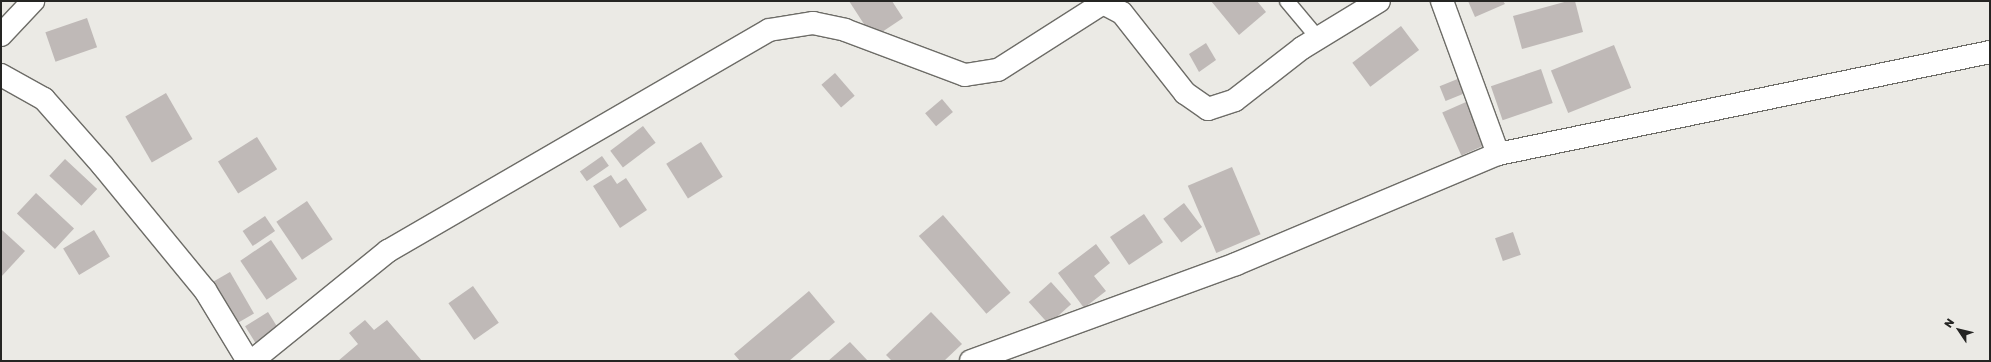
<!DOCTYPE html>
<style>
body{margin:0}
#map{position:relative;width:1991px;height:362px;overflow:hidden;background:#ebeae5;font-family:"Golos Text",sans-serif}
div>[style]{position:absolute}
.building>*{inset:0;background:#bfb9b7;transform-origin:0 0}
.roads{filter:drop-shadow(1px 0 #6d6c67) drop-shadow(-1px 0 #6d6c67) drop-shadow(0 1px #6d6c67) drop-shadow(0 -1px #6d6c67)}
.service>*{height:14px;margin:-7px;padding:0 7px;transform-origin:7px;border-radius:7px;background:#fff}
.minor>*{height:22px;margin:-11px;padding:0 11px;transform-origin:11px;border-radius:11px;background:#fff}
span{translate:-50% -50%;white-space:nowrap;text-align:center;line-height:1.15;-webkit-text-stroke:4px #ebeae5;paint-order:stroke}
.frame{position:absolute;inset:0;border:2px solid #252523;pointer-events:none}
.north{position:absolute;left:1939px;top:310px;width:40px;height:40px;-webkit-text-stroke:3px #ebeae5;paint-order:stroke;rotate:305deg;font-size:11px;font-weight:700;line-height:16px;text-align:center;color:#252523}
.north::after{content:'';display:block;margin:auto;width:14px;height:18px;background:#252523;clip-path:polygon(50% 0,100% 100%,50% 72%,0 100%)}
</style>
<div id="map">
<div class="building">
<i style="clip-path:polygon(849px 1px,892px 1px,903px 18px,873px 38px)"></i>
<i style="clip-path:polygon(1211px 1px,1257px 1px,1266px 12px,1239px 35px)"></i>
<i style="clip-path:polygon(1468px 1px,1503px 1px,1505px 4px,1475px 17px)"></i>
<i style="clip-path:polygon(1568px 1px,1575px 1px,1583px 32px,1522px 49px,1513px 16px)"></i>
<i style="left:87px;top:18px;width:31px;height:44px;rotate:71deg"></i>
<i style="left:1401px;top:26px;width:30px;height:61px;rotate:53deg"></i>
<i style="clip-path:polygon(1206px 43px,1216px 60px,1199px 72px,1189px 54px)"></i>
<i style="left:1614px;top:45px;width:46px;height:68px;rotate:68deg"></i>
<i style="left:1541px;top:69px;width:36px;height:53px;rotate:71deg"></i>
<i style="left:835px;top:73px;width:30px;height:18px;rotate:49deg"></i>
<i style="left:1460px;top:78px;width:16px;height:22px;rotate:68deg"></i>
<i style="left:166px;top:93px;width:53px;height:47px;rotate:60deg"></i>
<i style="left:942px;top:99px;width:17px;height:22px;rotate:50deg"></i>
<i style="left:1466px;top:102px;width:47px;height:26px;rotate:66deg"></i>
<i style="left:643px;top:126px;width:21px;height:41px;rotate:53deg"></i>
<i style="left:257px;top:137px;width:38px;height:46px;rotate:58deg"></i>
<i style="left:701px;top:142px;width:41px;height:41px;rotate:58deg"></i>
<i style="left:602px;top:156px;width:12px;height:27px;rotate:55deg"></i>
<i style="left:65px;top:159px;width:44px;height:23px;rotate:43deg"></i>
<i style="left:1232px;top:167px;width:73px;height:48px;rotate:67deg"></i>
<i style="clip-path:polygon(611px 175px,617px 184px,626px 178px,647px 210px,620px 228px,593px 186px)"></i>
<i style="left:36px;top:193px;width:52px;height:28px;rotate:43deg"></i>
<i style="left:307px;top:201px;width:46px;height:37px;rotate:56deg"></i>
<i style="left:1184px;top:203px;width:30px;height:26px;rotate:53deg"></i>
<i style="left:1144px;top:214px;width:34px;height:41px;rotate:56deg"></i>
<i style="left:943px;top:215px;width:103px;height:32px;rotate:49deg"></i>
<i style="left:265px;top:216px;width:18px;height:27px;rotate:56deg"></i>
<i style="clip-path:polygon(2px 230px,25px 251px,1px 277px,1px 231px)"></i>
<i style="left:94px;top:230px;width:31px;height:36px;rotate:59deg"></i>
<i style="left:1513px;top:232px;width:24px;height:19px;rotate:71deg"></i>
<i style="left:271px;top:240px;width:47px;height:37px;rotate:56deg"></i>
<i style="clip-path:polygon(1096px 244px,1110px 263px,1094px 276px,1106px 291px,1084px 308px,1058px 273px)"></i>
<i style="left:230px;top:272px;width:48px;height:21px;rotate:60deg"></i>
<i style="left:1051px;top:282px;width:30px;height:30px;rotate:48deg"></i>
<i style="left:473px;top:286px;width:45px;height:30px;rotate:55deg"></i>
<i style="clip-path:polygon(809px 291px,835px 322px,789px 361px,740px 361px,734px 354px)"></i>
<i style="left:268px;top:312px;width:22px;height:27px;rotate:58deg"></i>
<i style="clip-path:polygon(931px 312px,962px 344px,944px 361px,892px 361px,886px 355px)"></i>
<i style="clip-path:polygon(365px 320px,374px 330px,387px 320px,422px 361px,338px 361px,358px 344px,349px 333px)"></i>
<i style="clip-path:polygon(850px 342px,868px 361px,828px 361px)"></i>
</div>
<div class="roads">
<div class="service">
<i style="left:1287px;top:1px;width:48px;rotate:50deg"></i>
</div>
<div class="minor">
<i style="left:1442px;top:1px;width:163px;rotate:69.9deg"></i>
<i style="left:1px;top:35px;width:47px;rotate:-46.7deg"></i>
<i style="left:1px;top:75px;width:49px;rotate:29.2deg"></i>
<i style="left:44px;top:99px;width:89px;rotate:48.6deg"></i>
<i style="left:103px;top:166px;width:161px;rotate:50.6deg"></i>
<i style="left:205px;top:290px;width:83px;rotate:58.8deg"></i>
<i style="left:252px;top:361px;width:175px;rotate:-39deg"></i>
<i style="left:388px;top:251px;width:440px;rotate:-30.1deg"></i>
<i style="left:769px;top:30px;width:45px;rotate:-9deg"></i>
<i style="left:813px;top:23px;width:33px;rotate:12deg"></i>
<i style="left:845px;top:30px;width:128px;rotate:20.6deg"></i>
<i style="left:965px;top:75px;width:33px;rotate:-9deg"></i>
<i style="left:998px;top:70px;width:125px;rotate:-32.5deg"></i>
<i style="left:1103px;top:3px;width:21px;rotate:28deg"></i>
<i style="left:1122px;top:13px;width:102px;rotate:51.8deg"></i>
<i style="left:1185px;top:93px;width:28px;rotate:35deg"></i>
<i style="left:1208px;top:109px;width:28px;rotate:-18deg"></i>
<i style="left:1235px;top:100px;width:85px;rotate:-37.8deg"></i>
<i style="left:1302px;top:48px;width:90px;rotate:-31.4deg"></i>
<i style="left:971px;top:361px;width:282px;rotate:-20.1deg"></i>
<i style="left:1236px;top:264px;width:284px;rotate:-22.8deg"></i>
<i style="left:1498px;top:154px;width:502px;rotate:-11.71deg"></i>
</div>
</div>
<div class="frame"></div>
<div class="north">N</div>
</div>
